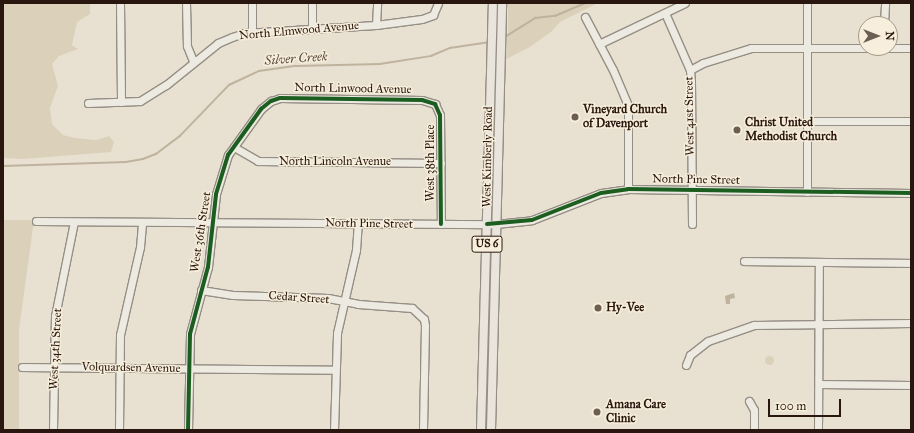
<!DOCTYPE html>
<style>
body{margin:0}
#map{position:relative;width:914px;height:433px;overflow:hidden;background:#e8e1d1;font-family:"IM FELL Great Primer",serif}
div>[style]{position:absolute}
.green>*{inset:0;background:#dbd0ba}
.round{border-radius:50%}
.water>*{inset:0;background:#bfb39e}
.stream>*{height:1.5px;margin:-0.75px;padding:0 0.75px;transform-origin:0.75px;border-radius:0.75px;background:#bfb39e}
.roads{filter:drop-shadow(1px 0 #958e85) drop-shadow(-1px 0 #958e85) drop-shadow(0 1px #958e85) drop-shadow(0 -1px #958e85)}
.minor>*{height:7px;margin:-3.5px;padding:0 3.5px;transform-origin:3.5px;border-radius:3.5px;background:#edeae1}
.major>*{height:8px;margin:-4px;padding:0 4px;transform-origin:4px;border-radius:4px;background:#eae5dc}
.cycleway>*{height:4px;margin:-2px;padding:0 2px;transform-origin:2px;border-radius:2px;background:#1b5e20}
.dots>*{width:11px;height:11px;translate:-50% -50%;box-sizing:border-box;border:2px solid #f7eedb;border-radius:50%}
span{translate:-50% -50%;white-space:nowrap;text-align:center;line-height:1.15;-webkit-text-stroke:3px #f7eedb;paint-order:stroke}
.shield-label span{padding:1px 3px;background:#f7eedb;border:1px solid;border-radius:3px;-webkit-text-stroke-width:0}
.shield-label{font-size:11px;color:#29170f;font-weight:700}
.street-label{font-size:12px;color:#29170f}
.poi-label{font-size:12px;color:#29170f;font-weight:700}
.left{translate:0 -50%;text-align:left}
.water-label{font-size:13px;color:#5e4d3f;font-style:italic}
.frame{position:absolute;inset:0;border:4px solid #29170f;pointer-events:none}
.north{position:absolute;left:858px;top:16px;width:40px;height:40px;box-sizing:border-box;background:#f7eedb;border:1px solid #a59889;border-radius:50%;rotate:90deg;font-size:11px;font-weight:700;line-height:16px;text-align:center;color:#29170f}
.north::after{content:'';display:block;margin:auto;width:14px;height:18px;background:#6c5e53;clip-path:polygon(50% 0,100% 100%,50% 72%,0 100%)}
.scale{position:absolute;left:768px;top:399px;width:73px;height:18px;box-sizing:border-box;border:2px solid #29170f;border-top:0;padding-left:5px;font-size:12px;line-height:14px;white-space:nowrap;color:#29170f;-webkit-text-stroke:3px #f7eedb;paint-order:stroke}
</style>
<div id="map">
<div class="green">
<i style="clip-path:polygon(3px 3px,90px 3px,90px 14px,77px 22px,72px 45px,78px 49px,59px 56px,52px 64px,58px 86px,50px 108px,52px 124px,63px 135px,75px 138px,96px 140px,109px 136px,114px 142px,111px 152px,23px 159px,3px 158px)"></i>
<i style="clip-path:polygon(508px 3px,598px 3px,560px 22px,552px 31px,530px 47px,504px 60px,508px 32px)"></i>
<i style="clip-path:polygon(3px 220px,34px 220px,19px 330px,19px 430px,3px 430px)"></i>
<i class="round" style="left:764.5px;top:355.5px;width:9px;height:9px"></i>
</div>
<div class="water">
<i style="clip-path:polygon(734px 293px,735px 298px,730px 299px,730px 304px,726px 304px,725px 296px)"></i>
</div>
<div class="stream">
<i style="left:505px;top:37px;width:36px;rotate:-32deg"></i>
<i style="left:535px;top:18px;width:20px;rotate:-6deg"></i>
<i style="left:555px;top:16px;width:34px;rotate:-23deg"></i>
<i style="left:3px;top:166px;width:123px;rotate:-1.9deg"></i>
<i style="left:126px;top:162px;width:17px;rotate:-10deg"></i>
<i style="left:143px;top:159px;width:14px;rotate:-21deg"></i>
<i style="left:156px;top:154px;width:30px;rotate:-37deg"></i>
<i style="left:180px;top:136px;width:71px;rotate:-46.1deg"></i>
<i style="left:229px;top:85px;width:33px;rotate:-25deg"></i>
<i style="left:259px;top:71px;width:37px;rotate:-8deg"></i>
<i style="left:296px;top:66px;width:84px;rotate:-1.4deg"></i>
<i style="left:380px;top:64px;width:52px;rotate:-8.9deg"></i>
<i style="left:431px;top:56px;width:21px;rotate:-23deg"></i>
<i style="left:450px;top:48px;width:40px;rotate:-8.5deg"></i>
</div>
<div class="roads">
<div class="minor">
<i style="left:120px;top:3px;width:99px;rotate:89.4deg"></i>
<i style="left:186px;top:3px;width:43px;rotate:88.7deg"></i>
<i style="left:187px;top:46px;width:16px;rotate:68deg"></i>
<i style="left:252px;top:3px;width:30px;rotate:90deg"></i>
<i style="left:807px;top:3px;width:189px;rotate:90deg"></i>
<i style="left:665px;top:13px;width:62px;rotate:66.3deg"></i>
<i style="left:690px;top:70px;width:11px;rotate:85deg"></i>
<i style="left:691px;top:81px;width:143px;rotate:89.6deg"></i>
<i style="left:585px;top:17px;width:60px;rotate:62.2deg"></i>
<i style="left:613px;top:70px;width:39px;rotate:67deg"></i>
<i style="left:628px;top:106px;width:83px;rotate:90deg"></i>
<i style="left:884px;top:24px;width:21px;rotate:-87deg"></i>
<i style="left:376px;top:25px;width:22px;rotate:-87deg"></i>
<i style="left:312px;top:29px;width:26px;rotate:-90deg"></i>
<i style="left:599px;top:44px;width:95px;rotate:-25.5deg"></i>
<i style="left:890px;top:48px;width:21px"></i>
<i style="left:690px;top:70px;width:15px;rotate:-28deg"></i>
<i style="left:703px;top:63px;width:50px;rotate:-17.4deg"></i>
<i style="left:751px;top:48px;width:115px"></i>
<i style="left:88px;top:103px;width:52px;rotate:-2.2deg"></i>
<i style="left:140px;top:101px;width:31px;rotate:-32deg"></i>
<i style="left:166px;top:85px;width:67px;rotate:-38.9deg"></i>
<i style="left:218px;top:43px;width:15px;rotate:-23deg"></i>
<i style="left:232px;top:37px;width:13px;rotate:-18deg"></i>
<i style="left:244px;top:33px;width:132px;rotate:-3.5deg"></i>
<i style="left:376px;top:25px;width:46px;rotate:-7.4deg"></i>
<i style="left:422px;top:19px;width:12px;rotate:-20deg"></i>
<i style="left:433px;top:15px;width:13px;rotate:-67deg"></i>
<i style="left:807px;top:121px;width:104px"></i>
<i style="left:234px;top:147px;width:28px;rotate:30deg"></i>
<i style="left:258px;top:161px;width:183px;rotate:0.6deg"></i>
<i style="left:36px;top:221px;width:460px;rotate:0.4deg"></i>
<i style="left:496px;top:224px;width:36px;rotate:-6deg"></i>
<i style="left:532px;top:220px;width:74px;rotate:-21.4deg"></i>
<i style="left:601px;top:193px;width:27px;rotate:-8deg"></i>
<i style="left:628px;top:189px;width:283px;rotate:0.8deg"></i>
<i style="left:744px;top:261px;width:167px;rotate:0.7deg"></i>
<i style="left:201px;top:290px;width:32px;rotate:9deg"></i>
<i style="left:233px;top:295px;width:95px;rotate:1.8deg"></i>
<i style="left:328px;top:298px;width:31px;rotate:11deg"></i>
<i style="left:358px;top:304px;width:54px;rotate:4.2deg"></i>
<i style="left:412px;top:308px;width:16px;rotate:43deg"></i>
<i style="left:424px;top:319px;width:6px;rotate:81deg"></i>
<i style="left:425px;top:325px;width:105px;rotate:91.1deg"></i>
<i style="left:686px;top:365px;width:11px;rotate:-68deg"></i>
<i style="left:690px;top:355px;width:23px;rotate:-38deg"></i>
<i style="left:708px;top:341px;width:49px;rotate:-19.2deg"></i>
<i style="left:754px;top:325px;width:157px;rotate:-0.7deg"></i>
<i style="left:22px;top:367px;width:313px;rotate:0.5deg"></i>
<i style="left:819px;top:384px;width:92px;rotate:0.6deg"></i>
<i style="left:749px;top:401px;width:10px;rotate:61deg"></i>
<i style="left:754px;top:410px;width:20px;rotate:90deg"></i>
<i style="left:53px;top:430px;width:114px;rotate:-89deg"></i>
<i style="left:55px;top:316px;width:96px;rotate:-78.6deg"></i>
<i style="left:119px;top:430px;width:95px;rotate:-89.4deg"></i>
<i style="left:120px;top:335px;width:90px;rotate:-77.2deg"></i>
<i style="left:140px;top:247px;width:25px;rotate:-85deg"></i>
<i style="left:188px;top:430px;width:96px;rotate:-88.8deg"></i>
<i style="left:190px;top:334px;width:69px;rotate:-75deg"></i>
<i style="left:208px;top:267px;width:73px;rotate:-83.7deg"></i>
<i style="left:216px;top:194px;width:41px;rotate:-72.9deg"></i>
<i style="left:228px;top:155px;width:57px;rotate:-54.3deg"></i>
<i style="left:261px;top:109px;width:13px;rotate:-39deg"></i>
<i style="left:271px;top:101px;width:9px;rotate:-18deg"></i>
<i style="left:280px;top:98px;width:142px;rotate:0.8deg"></i>
<i style="left:422px;top:100px;width:14px;rotate:17deg"></i>
<i style="left:435px;top:104px;width:12px;rotate:66deg"></i>
<i style="left:440px;top:115px;width:109px;rotate:89.5deg"></i>
<i style="left:334px;top:430px;width:97px;rotate:-88.2deg"></i>
<i style="left:337px;top:333px;width:85px;rotate:-77.1deg"></i>
<i style="left:356px;top:250px;width:27px;rotate:-86deg"></i>
<i style="left:818px;top:430px;width:168px;rotate:-89.7deg"></i>
</div>
<div class="major">
<i style="left:481px;top:430px;width:427px;rotate:-88.4deg"></i>
<i style="left:491px;top:430px;width:427px;rotate:-88.5deg"></i>
</div>
</div>
<div class="cycleway">
<i style="left:487px;top:224px;width:45px;rotate:-5.1deg"></i>
<i style="left:532px;top:220px;width:74px;rotate:-21.4deg"></i>
<i style="left:601px;top:193px;width:27px;rotate:-8deg"></i>
<i style="left:628px;top:189px;width:283px;rotate:0.8deg"></i>
<i style="left:188px;top:430px;width:96px;rotate:-88.8deg"></i>
<i style="left:190px;top:334px;width:69px;rotate:-75deg"></i>
<i style="left:208px;top:267px;width:73px;rotate:-83.7deg"></i>
<i style="left:216px;top:194px;width:41px;rotate:-72.9deg"></i>
<i style="left:228px;top:155px;width:57px;rotate:-54.3deg"></i>
<i style="left:261px;top:109px;width:13px;rotate:-39deg"></i>
<i style="left:271px;top:101px;width:9px;rotate:-18deg"></i>
<i style="left:280px;top:98px;width:142px;rotate:0.8deg"></i>
<i style="left:422px;top:100px;width:14px;rotate:17deg"></i>
<i style="left:435px;top:104px;width:12px;rotate:66deg"></i>
<i style="left:440px;top:115px;width:109px;rotate:89.5deg"></i>
</div>
<div class="dots">
<i style="left:575px;top:117px;background:#6c5e53"></i>
<i style="left:737px;top:130px;background:#6c5e53"></i>
<i style="left:598px;top:308px;background:#6c5e53"></i>
<i style="left:597px;top:412px;background:#6c5e53"></i>
</div>
<div class="shield-label">
<span style="left:487px;top:244px">US 6</span>
</div>
<div class="street-label">
<span style="left:299px;top:31px;rotate:-5deg">North Elmwood Avenue</span>
<span style="left:353px;top:89px;rotate:1deg">North Linwood Avenue</span>
<span style="left:690px;top:116px;rotate:-91deg">West 41st Street</span>
<span style="left:488px;top:157px;rotate:-89deg">West Kimberly Road</span>
<span style="left:335px;top:162px">North Lincoln Avenue</span>
<span style="left:431px;top:163px;rotate:-90deg">West 38th Place</span>
<span style="left:696px;top:180px;rotate:1deg">North Pine Street</span>
<span style="left:369px;top:224px;rotate:1deg">North Pine Street</span>
<span style="left:201px;top:232px;rotate:-81deg">West 36th Street</span>
<span style="left:299px;top:298px;rotate:4deg">Cedar Street</span>
<span style="left:56px;top:349px;rotate:-87deg">West 34th Street</span>
<span style="left:131px;top:368px;rotate:1deg">Volquardsen Avenue</span>
</div>
<div class="poi-label">
<span class="left" style="left:583px;top:117px">Vineyard Church<br>of Davenport</span>
<span class="left" style="left:745px;top:130px">Christ United<br>Methodist Church</span>
<span class="left" style="left:606px;top:308px">Hy-Vee</span>
<span class="left" style="left:606px;top:412px">Amana Care<br>Clinic</span>
</div>
<div class="water-label">
<span style="left:296px;top:59px;rotate:-4deg">Silver Creek</span>
</div>
<div class="frame"></div>
<div class="north">N</div>
<div class="scale">100 m</div>
</div>
